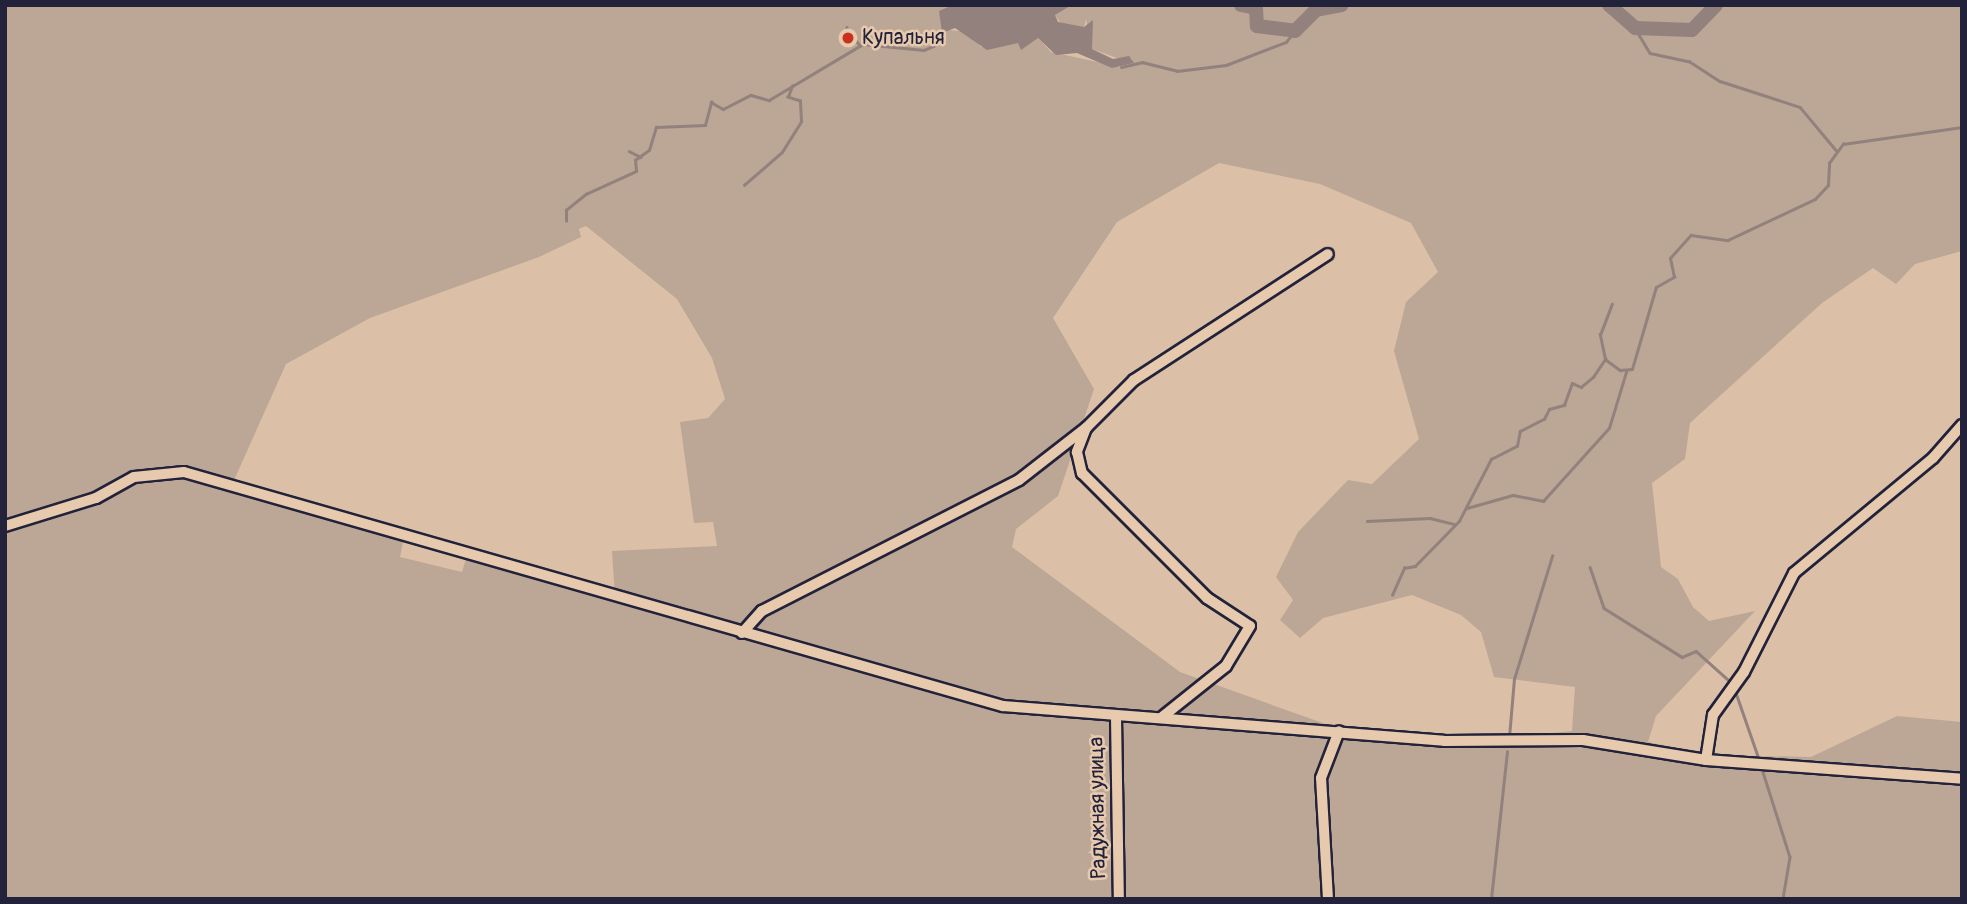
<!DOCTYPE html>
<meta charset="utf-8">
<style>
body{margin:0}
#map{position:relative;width:1967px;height:904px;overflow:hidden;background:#dbc0a7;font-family:Pangolin,sans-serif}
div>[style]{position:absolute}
.green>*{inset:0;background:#bca695}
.water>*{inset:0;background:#92817d}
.stream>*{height:2.5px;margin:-1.25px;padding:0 1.25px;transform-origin:1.25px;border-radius:1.25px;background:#92817d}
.river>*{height:14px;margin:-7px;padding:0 7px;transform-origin:7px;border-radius:7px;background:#92817d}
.roads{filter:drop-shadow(2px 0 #22223b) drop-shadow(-2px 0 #22223b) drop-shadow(0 2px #22223b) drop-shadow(0 -2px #22223b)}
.minor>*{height:10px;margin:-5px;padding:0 5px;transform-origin:5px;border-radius:5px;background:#e7caae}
.dots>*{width:19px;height:19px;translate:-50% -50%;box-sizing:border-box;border:4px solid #e7caae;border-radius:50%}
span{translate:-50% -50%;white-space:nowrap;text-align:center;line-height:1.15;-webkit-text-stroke:5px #e7caae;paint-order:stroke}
.poi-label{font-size:21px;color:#22223b}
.left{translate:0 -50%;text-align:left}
.street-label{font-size:21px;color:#22223b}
.frame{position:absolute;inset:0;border:7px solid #22223b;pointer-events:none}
</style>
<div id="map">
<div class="green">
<i style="clip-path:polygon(evenodd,5px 5px,953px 5px,945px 11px,949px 30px,968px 32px,981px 47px,1038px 38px,1051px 52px,1121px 67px,1134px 64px,1092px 49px,1086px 19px,1084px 27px,1063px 27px,1055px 15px,1072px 5px,1962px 5px,1962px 251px,1915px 264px,1896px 284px,1873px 268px,1822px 303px,1690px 423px,1685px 459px,1652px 483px,1661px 567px,1678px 579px,1693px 607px,1709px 621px,1755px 611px,1656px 716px,1648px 742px,1710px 755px,1811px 757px,1897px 716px,1962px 722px,1962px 899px,5px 899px,5px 5px,1219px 163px,1320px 184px,1411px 223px,1438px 272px,1406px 302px,1394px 351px,1419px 439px,1372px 484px,1348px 480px,1298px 532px,1276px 577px,1293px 600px,1280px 620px,1300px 638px,1323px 618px,1412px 595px,1461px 615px,1481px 632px,1494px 677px,1575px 687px,1572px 731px,1500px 738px,1334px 727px,1180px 672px,1012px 547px,1016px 529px,1058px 496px,1094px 389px,1053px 318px,1117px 222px,1219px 163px,5px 5px,586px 226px,677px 299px,712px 358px,725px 399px,708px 418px,680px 422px,694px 523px,713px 522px,717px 546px,612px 551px,615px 597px,467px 555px,462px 572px,400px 557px,404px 537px,231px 487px,286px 364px,370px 318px,539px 257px,581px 237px,579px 229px,586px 226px)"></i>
</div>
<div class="water">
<i style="clip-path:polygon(953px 5px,1072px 5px,1055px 15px,1058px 22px,1084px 27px,1093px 20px,1092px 49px,1113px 59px,1129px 56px,1134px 63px,1112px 68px,1077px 53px,1056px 55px,1038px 38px,1021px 50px,1018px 43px,987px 50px,955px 28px,942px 33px,939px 11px)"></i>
</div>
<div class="stream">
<i style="left:847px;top:27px;width:2px;rotate:90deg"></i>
<i style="left:1635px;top:28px;width:29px;rotate:59deg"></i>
<i style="left:1650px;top:53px;width:40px;rotate:12deg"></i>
<i style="left:1689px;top:61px;width:37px;rotate:33deg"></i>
<i style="left:1720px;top:81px;width:84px;rotate:18deg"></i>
<i style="left:1800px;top:107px;width:56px;rotate:50.1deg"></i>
<i style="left:847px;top:31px;width:19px;rotate:47deg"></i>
<i style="left:1121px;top:67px;width:22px;rotate:-13deg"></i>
<i style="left:1142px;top:62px;width:36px;rotate:14deg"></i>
<i style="left:1177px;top:71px;width:49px;rotate:-7deg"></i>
<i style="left:1226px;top:65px;width:64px;rotate:-21deg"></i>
<i style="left:1286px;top:42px;width:14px;rotate:-51deg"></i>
<i style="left:629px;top:151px;width:13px;rotate:27deg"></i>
<i style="left:744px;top:185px;width:50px;rotate:-41deg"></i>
<i style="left:782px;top:152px;width:36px;rotate:-58deg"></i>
<i style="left:801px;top:121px;width:20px;rotate:-93deg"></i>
<i style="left:800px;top:101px;width:13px;rotate:-162deg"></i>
<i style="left:788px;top:97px;width:12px;rotate:-70deg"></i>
<i style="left:566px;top:221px;width:11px;rotate:-90deg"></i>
<i style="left:566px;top:210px;width:26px;rotate:-39deg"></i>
<i style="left:586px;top:194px;width:55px;rotate:-24.7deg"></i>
<i style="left:636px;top:171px;width:11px;rotate:-95deg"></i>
<i style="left:635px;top:160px;width:17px;rotate:-36deg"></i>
<i style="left:649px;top:150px;width:24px;rotate:-73deg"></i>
<i style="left:656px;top:127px;width:49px;rotate:-2.3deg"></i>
<i style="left:705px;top:125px;width:24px;rotate:-75deg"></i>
<i style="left:711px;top:102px;width:14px;rotate:30deg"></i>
<i style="left:723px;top:109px;width:31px;rotate:-27deg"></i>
<i style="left:751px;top:95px;width:19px;rotate:16deg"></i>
<i style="left:769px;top:100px;width:109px;rotate:-30.8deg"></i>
<i style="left:863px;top:44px;width:61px;rotate:5.6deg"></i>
<i style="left:924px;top:50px;width:13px;rotate:-23deg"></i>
<i style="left:936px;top:45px;width:15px;rotate:-62deg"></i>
<i style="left:1605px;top:359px;width:19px;rotate:36deg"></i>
<i style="left:1620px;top:370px;width:12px;rotate:-5deg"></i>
<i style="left:1632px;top:369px;width:85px;rotate:-73.7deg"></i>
<i style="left:1656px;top:287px;width:21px;rotate:-29deg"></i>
<i style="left:1674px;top:277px;width:19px;rotate:-102deg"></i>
<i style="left:1670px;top:258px;width:31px;rotate:-48deg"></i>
<i style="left:1691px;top:235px;width:37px;rotate:8deg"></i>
<i style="left:1728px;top:240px;width:96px;rotate:-25.2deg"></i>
<i style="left:1815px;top:199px;width:19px;rotate:-47deg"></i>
<i style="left:1828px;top:185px;width:22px;rotate:-87deg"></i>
<i style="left:1829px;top:163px;width:24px;rotate:-54deg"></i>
<i style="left:1843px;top:144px;width:120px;rotate:-8.1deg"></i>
<i style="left:1467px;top:508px;width:48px;rotate:-15.8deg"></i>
<i style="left:1513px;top:495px;width:31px;rotate:11deg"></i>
<i style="left:1543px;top:501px;width:98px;rotate:-47.9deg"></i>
<i style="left:1609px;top:428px;width:59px;rotate:-73.1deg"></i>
<i style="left:1367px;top:521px;width:63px;rotate:-2.7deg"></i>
<i style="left:1430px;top:518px;width:25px;rotate:14deg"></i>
<i style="left:1590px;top:567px;width:43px;rotate:71.1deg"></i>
<i style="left:1604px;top:608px;width:92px;rotate:32.1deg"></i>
<i style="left:1682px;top:657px;width:15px;rotate:-23deg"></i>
<i style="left:1696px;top:651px;width:50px;rotate:41.7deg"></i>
<i style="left:1392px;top:595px;width:30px;rotate:-66deg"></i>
<i style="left:1404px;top:568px;width:11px;rotate:-10deg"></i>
<i style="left:1415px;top:566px;width:63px;rotate:-45.6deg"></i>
<i style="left:1459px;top:521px;width:70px;rotate:-62.7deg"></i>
<i style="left:1491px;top:459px;width:29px;rotate:-27deg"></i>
<i style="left:1517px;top:446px;width:15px;rotate:-79deg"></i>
<i style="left:1520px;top:431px;width:27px;rotate:-27deg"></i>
<i style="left:1544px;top:419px;width:11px;rotate:-63deg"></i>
<i style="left:1549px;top:409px;width:16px;rotate:-15deg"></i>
<i style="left:1564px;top:405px;width:23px;rotate:-70deg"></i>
<i style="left:1572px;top:383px;width:10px;rotate:24deg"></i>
<i style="left:1581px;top:387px;width:16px;rotate:-40deg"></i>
<i style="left:1593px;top:377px;width:22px;rotate:-56deg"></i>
<i style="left:1605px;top:359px;width:25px;rotate:-102deg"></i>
<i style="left:1600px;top:335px;width:33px;rotate:-69deg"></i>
<i style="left:1735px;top:690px;width:70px;rotate:70.8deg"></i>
<i style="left:1509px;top:737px;width:58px;rotate:-85.1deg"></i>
<i style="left:1514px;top:679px;width:129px;rotate:-72.8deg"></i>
<i style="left:1763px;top:772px;width:89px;rotate:72.4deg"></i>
<i style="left:1790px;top:857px;width:43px;rotate:99.5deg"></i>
<i style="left:1491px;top:899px;width:148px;rotate:-83.8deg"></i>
</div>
<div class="river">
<i style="left:1241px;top:5px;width:15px;rotate:11deg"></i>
<i style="left:1256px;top:8px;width:18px;rotate:87deg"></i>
<i style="left:1257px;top:26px;width:38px;rotate:7deg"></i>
<i style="left:1295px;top:31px;width:30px;rotate:-45deg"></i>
<i style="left:1316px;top:10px;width:26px;rotate:-11deg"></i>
<i style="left:1609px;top:5px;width:35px;rotate:41deg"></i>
<i style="left:1635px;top:28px;width:57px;rotate:2deg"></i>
<i style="left:1692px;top:30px;width:35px;rotate:-46deg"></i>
</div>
<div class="roads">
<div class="minor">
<i style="left:1086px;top:428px;width:26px;rotate:111deg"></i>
<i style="left:1077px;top:452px;width:22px;rotate:77deg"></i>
<i style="left:1082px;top:473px;width:177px;rotate:45deg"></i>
<i style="left:1207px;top:598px;width:51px;rotate:33.1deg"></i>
<i style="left:1250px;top:626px;width:47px;rotate:121deg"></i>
<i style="left:1226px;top:666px;width:82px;rotate:141.4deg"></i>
<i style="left:5px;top:526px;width:95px;rotate:-17.1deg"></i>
<i style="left:96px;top:498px;width:43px;rotate:-28.9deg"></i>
<i style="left:134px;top:477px;width:50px;rotate:-5.7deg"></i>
<i style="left:184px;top:472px;width:852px;rotate:15.95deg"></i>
<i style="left:1003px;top:706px;width:442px;rotate:4.5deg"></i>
<i style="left:1444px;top:741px;width:139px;rotate:-0.4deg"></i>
<i style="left:1583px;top:740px;width:125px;rotate:9.2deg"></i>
<i style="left:1706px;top:760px;width:257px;rotate:4.2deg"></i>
<i style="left:742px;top:633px;width:30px;rotate:-48deg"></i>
<i style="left:762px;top:611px;width:288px;rotate:-27deg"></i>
<i style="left:1019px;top:480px;width:86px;rotate:-37.9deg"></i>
<i style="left:1087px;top:427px;width:66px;rotate:-45deg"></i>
<i style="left:1134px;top:380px;width:231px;rotate:-33deg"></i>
<i style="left:1116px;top:717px;width:182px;rotate:89.1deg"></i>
<i style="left:1706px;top:760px;width:46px;rotate:-81.2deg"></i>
<i style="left:1713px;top:715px;width:53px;rotate:-54.2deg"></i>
<i style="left:1744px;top:672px;width:111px;rotate:-63.2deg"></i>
<i style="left:1794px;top:573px;width:180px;rotate:-39.6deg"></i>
<i style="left:1933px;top:458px;width:44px;rotate:-48.7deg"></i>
<i style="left:1328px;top:899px;width:121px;rotate:-93.3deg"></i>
<i style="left:1321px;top:778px;width:50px;rotate:-69deg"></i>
</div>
</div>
<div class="dots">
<i style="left:848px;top:38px;background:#c8321e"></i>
</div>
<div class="poi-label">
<span class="left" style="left:862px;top:38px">Купальня</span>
</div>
<div class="street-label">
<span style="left:1098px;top:808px;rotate:-91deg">Радужная улица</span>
</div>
<div class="frame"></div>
</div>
